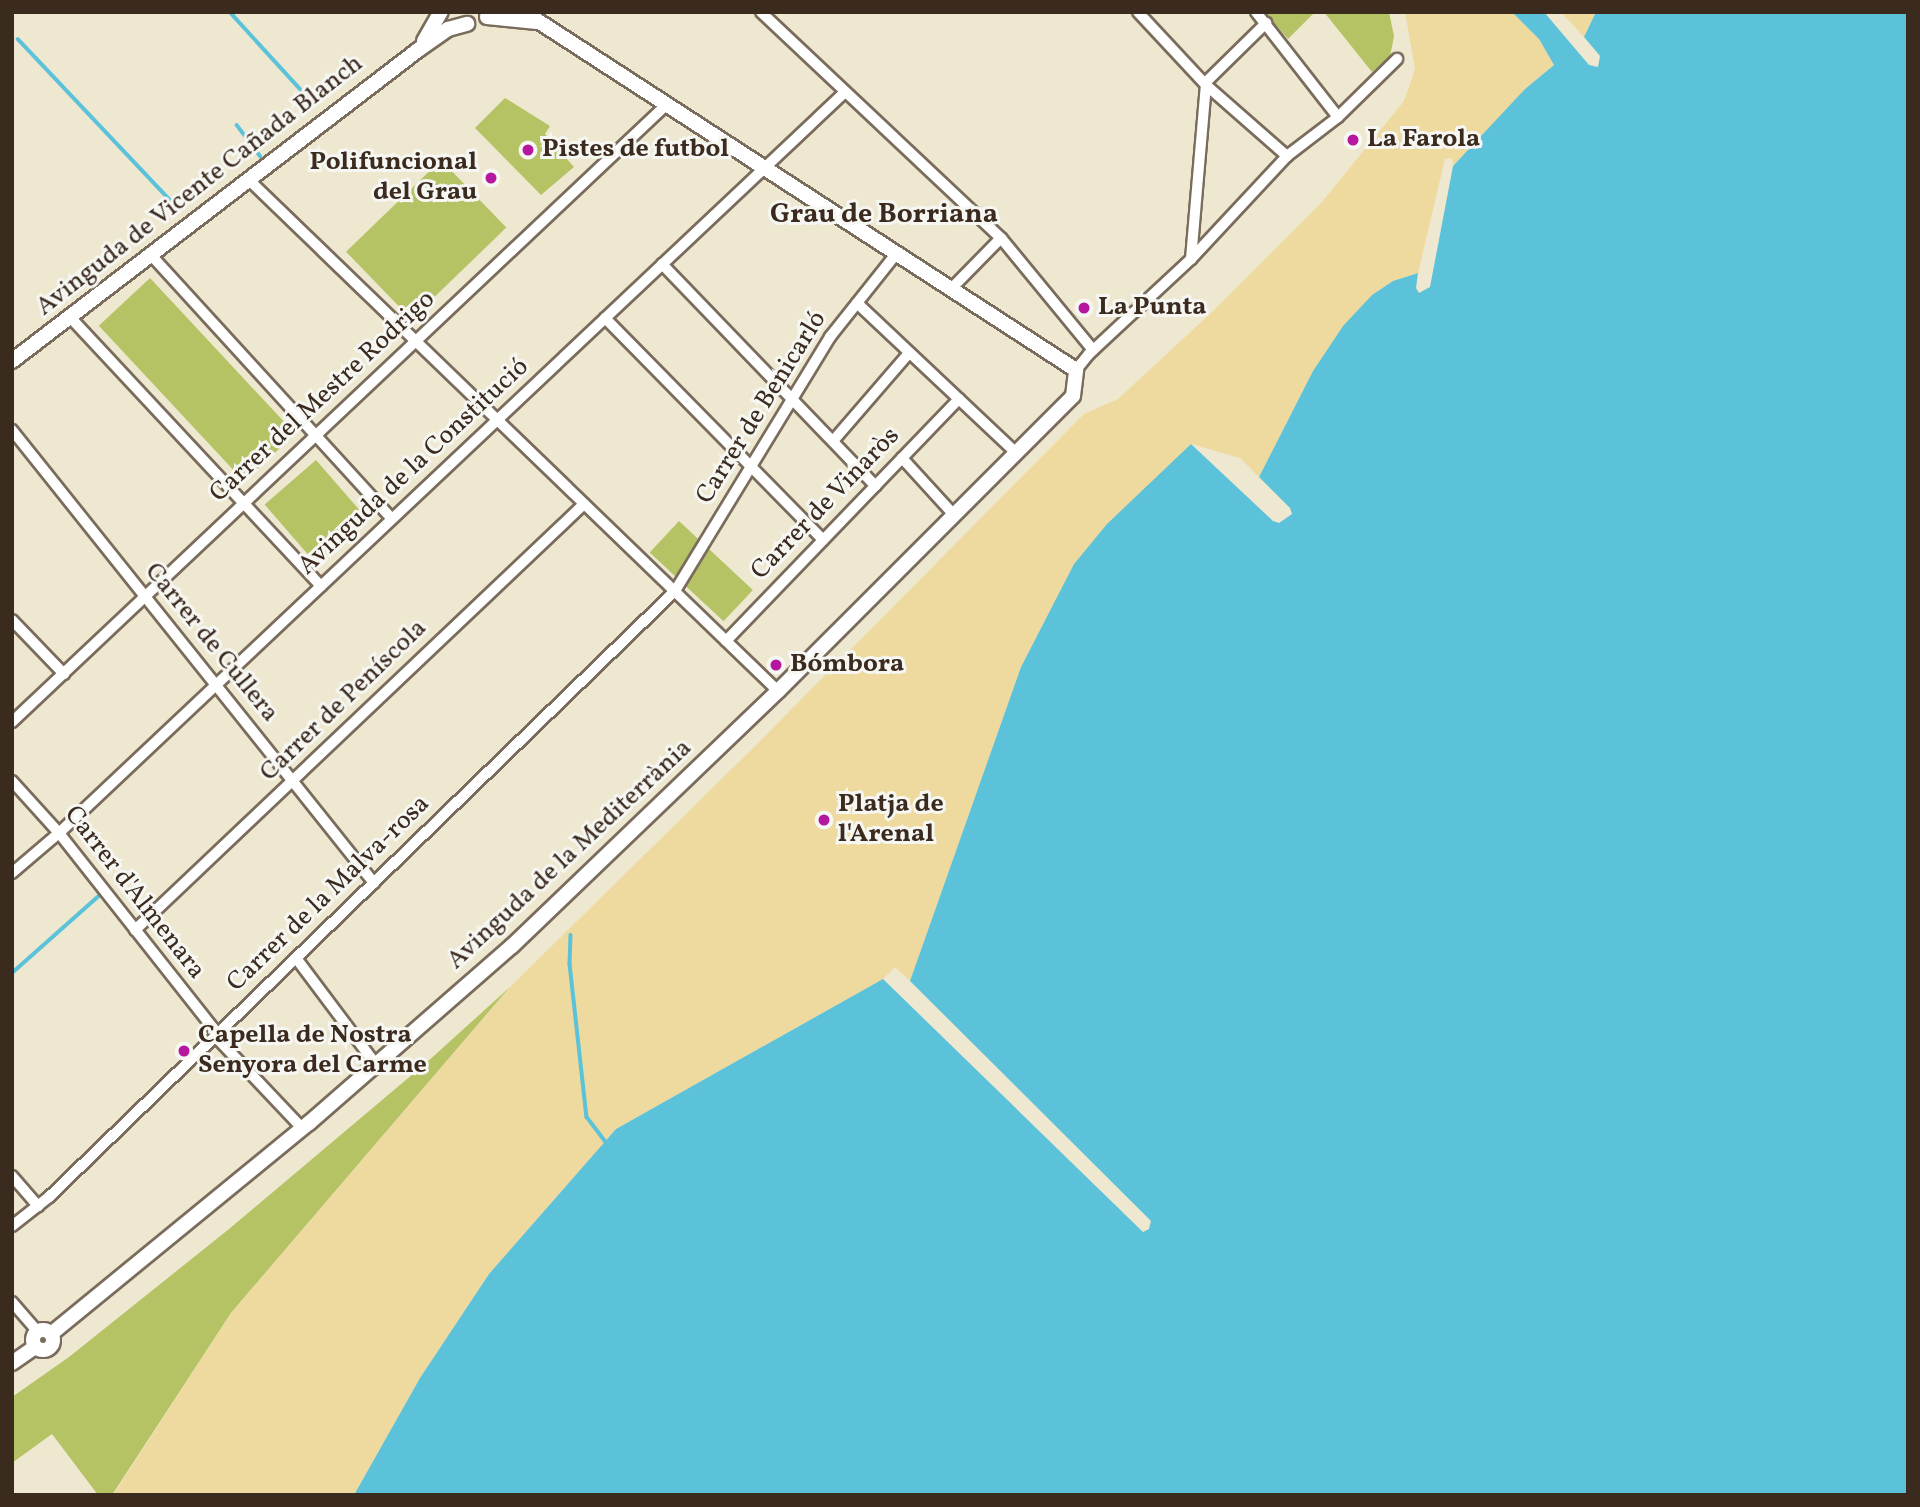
<!DOCTYPE html>
<meta charset="utf-8">
<style>
body{margin:0}
#map{position:relative;width:1920px;height:1507px;overflow:hidden;background:#eee8d0;font-family:Vollkorn,serif}
div>[style]{position:absolute}
.green>*{inset:0;background:#b6c365;transform-origin:0 0}
.sand>*{inset:0;background:#eeda9e}
.water>*{inset:0;background:#5cc2da}
.stream>*{height:3.5px;margin:-1.75px;padding:0 1.75px;transform-origin:1.75px;border-radius:1.75px;background:#5cc2da}
.roads{filter:drop-shadow(2px 0 #7a6c5c) drop-shadow(-2px 0 #7a6c5c) drop-shadow(0 2px #7a6c5c) drop-shadow(0 -2px #7a6c5c)}
.minor>*{height:10px;margin:-5px;padding:0 5px;transform-origin:5px;border-radius:5px;background:#fff}
.tertiary>*{height:14px;margin:-7px;padding:0 7px;transform-origin:7px;border-radius:7px;background:#fff}
.tertiary>.ring{margin:-7px;padding:0;box-sizing:content-box;background:none;border:14px solid #fff;border-radius:50%}
.dots>*{width:19px;height:19px;translate:-50% -50%;box-sizing:border-box;border:4px solid #f6f6f2;border-radius:50%}
span{translate:-50% -50%;white-space:nowrap;text-align:center;line-height:1.15;-webkit-text-stroke:6px #f6f6f2;paint-order:stroke}
.poi-label{font-size:26px;color:#3b2a1e;font-weight:700}
.left{translate:0 -50%;text-align:left}
.right{translate:-100% -50%;text-align:right}
.street-label{font-size:26px;color:#3b2a1e}
.neighbourhood-label{font-size:28px;color:#3b2a1e;font-weight:700}
.frame{position:absolute;inset:0;border:14px solid #3b2a1e;pointer-events:none}
</style>
<div id="map">
<div class="green">
<i style="clip-path:polygon(1264px 12px,1315px 12px,1288px 39px)"></i>
<i style="clip-path:polygon(1324px 12px,1389px 12px,1394px 36px,1390px 57px,1372px 72px)"></i>
<i style="clip-path:polygon(505px 98px,550px 126px,545px 134px,574px 167px,541px 195px,475px 128px)"></i>
<i style="left:441px;top:160px;width:94px;height:132px;rotate:46deg"></i>
<i style="left:150px;top:278px;width:213px;height:70px;rotate:47deg"></i>
<i style="left:316px;top:460px;width:80px;height:68px;rotate:49deg"></i>
<i style="left:679px;top:521px;width:101px;height:43px;rotate:43deg"></i>
<i style="clip-path:polygon(510px 987px,231px 1313px,112px 1495px,98px 1495px,52px 1434px,12px 1463px,12px 1397px,69px 1357px,229px 1229px,426px 1063px)"></i>
</div>
<div class="sand">
<i style="clip-path:polygon(1405px 12px,1512px 12px,1539px 39px,1554px 65px,1525px 89px,1483px 137px,1453px 165px,1452px 158px,1445px 159px,1418px 273px,1393px 281px,1372px 295px,1343px 326px,1313px 371px,1259px 477px,1240px 458px,1191px 444px,1074px 564px,1021px 667px,910px 981px,895px 967px,883px 979px,616px 1129px,489px 1274px,420px 1378px,354px 1495px,113px 1495px,231px 1313px,510px 987px,753px 748px,1084px 414px,1118px 399px,1213px 311px,1322px 202px,1404px 101px,1415px 69px)"></i>
<i style="clip-path:polygon(1561px 12px,1596px 12px,1584px 37px)"></i>
</div>
<div class="water">
<i style="clip-path:polygon(1512px 12px,1544px 12px,1589px 65px,1598px 67px,1600px 56px,1584px 37px,1596px 12px,1908px 12px,1908px 1495px,354px 1495px,420px 1378px,489px 1274px,616px 1129px,883px 979px,1143px 1232px,1149px 1229px,1151px 1221px,910px 981px,1021px 667px,1074px 564px,1107px 524px,1191px 444px,1273px 521px,1279px 523px,1292px 514px,1290px 508px,1259px 477px,1313px 371px,1343px 326px,1372px 295px,1393px 281px,1418px 273px,1416px 288px,1419px 293px,1430px 287px,1453px 166px,1525px 89px,1554px 65px,1539px 39px)"></i>
</div>
<div class="stream">
<i style="left:230px;top:12px;width:126px;rotate:47.6deg"></i>
<i style="left:18px;top:39px;width:234px;rotate:46.6deg"></i>
<i style="left:237px;top:125px;width:39px;rotate:53deg"></i>
<i style="left:571px;top:935px;width:29px;rotate:92deg"></i>
<i style="left:570px;top:964px;width:154px;rotate:83.7deg"></i>
<i style="left:587px;top:1117px;width:31px;rotate:53deg"></i>
<i style="left:12px;top:973px;width:120px;rotate:-41.6deg"></i>
</div>
<div class="roads">
<div class="minor">
<i style="left:761px;top:12px;width:330px;rotate:43.3deg"></i>
<i style="left:1001px;top:238px;width:145px;rotate:50.6deg"></i>
<i style="left:1138px;top:12px;width:100px;rotate:47deg"></i>
<i style="left:1206px;top:85px;width:108px;rotate:41.2deg"></i>
<i style="left:1256px;top:12px;width:133px;rotate:52deg"></i>
<i style="left:1205px;top:83px;width:86px;rotate:-44.5deg"></i>
<i style="left:249px;top:180px;width:736px;rotate:44.01deg"></i>
<i style="left:151px;top:255px;width:357px;rotate:47.6deg"></i>
<i style="left:1191px;top:259px;width:175px;rotate:-85.1deg"></i>
<i style="left:662px;top:264px;width:308px;rotate:46.1deg"></i>
<i style="left:951px;top:289px;width:71px;rotate:-45.6deg"></i>
<i style="left:857px;top:303px;width:219px;rotate:43.3deg"></i>
<i style="left:70px;top:317px;width:368px;rotate:47deg"></i>
<i style="left:605px;top:318px;width:311px;rotate:45.5deg"></i>
<i style="left:1076px;top:370px;width:21px;rotate:-51deg"></i>
<i style="left:1089px;top:354px;width:139px;rotate:-43deg"></i>
<i style="left:1191px;top:259px;width:141px;rotate:-47deg"></i>
<i style="left:1287px;top:156px;width:64px;rotate:-37.4deg"></i>
<i style="left:1338px;top:117px;width:83px;rotate:-44.5deg"></i>
<i style="left:12px;top:430px;width:580px;rotate:51.37deg"></i>
<i style="left:833px;top:441px;width:116px;rotate:-49.2deg"></i>
<i style="left:902px;top:458px;width:77px;rotate:47.6deg"></i>
<i style="left:12px;top:620px;width:75px;rotate:46.1deg"></i>
<i style="left:726px;top:641px;width:336px;rotate:-46.1deg"></i>
<i style="left:12px;top:722px;width:899px;rotate:-43.33deg"></i>
<i style="left:12px;top:781px;width:70px;rotate:47.9deg"></i>
<i style="left:59px;top:833px;width:256px;rotate:51.7deg"></i>
<i style="left:12px;top:873px;width:62px;rotate:-40.4deg"></i>
<i style="left:59px;top:833px;width:1080px;rotate:-43.31deg"></i>
<i style="left:135px;top:930px;width:619px;rotate:-43.49deg"></i>
<i style="left:296px;top:958px;width:135px;rotate:53.1deg"></i>
<i style="left:215px;top:1036px;width:128px;rotate:46.6deg"></i>
<i style="left:12px;top:1176px;width:40px;rotate:49deg"></i>
<i style="left:12px;top:1226px;width:47px;rotate:-38.1deg"></i>
<i style="left:49px;top:1197px;width:871px;rotate:-44.07deg"></i>
<i style="left:675px;top:591px;width:298px;rotate:-58.6deg"></i>
<i style="left:830px;top:337px;width:106px;rotate:-51.5deg"></i>
<i style="left:12px;top:1302px;width:38px;rotate:49deg"></i>
</div>
<div class="tertiary">
<i style="left:487px;top:17px;width:50px;rotate:5.7deg"></i>
<i style="left:424px;top:41px;width:34px;rotate:-60deg"></i>
<i style="left:12px;top:361px;width:511px;rotate:-37.45deg"></i>
<i style="left:418px;top:50px;width:37px;rotate:-35deg"></i>
<i style="left:448px;top:29px;width:20px;rotate:-15deg"></i>
<i class="ring" style="left:33px;top:1330px;width:6px;height:6px"></i>
<i style="left:51px;top:1334px;width:333px;rotate:-39.3deg"></i>
<i style="left:309px;top:1123px;width:269px;rotate:-41.1deg"></i>
<i style="left:512px;top:946px;width:368px;rotate:-43.8deg"></i>
<i style="left:778px;top:691px;width:417px;rotate:-45deg"></i>
<i style="left:1073px;top:396px;width:26px;rotate:-83deg"></i>
<i style="left:1076px;top:370px;width:658px;rotate:-147.03deg"></i>
<i style="left:12px;top:1363px;width:28px;rotate:-35deg"></i>
</div>
</div>
<div class="dots">
<i style="left:1353px;top:140px;background:#b5179e"></i>
<i style="left:528px;top:150px;background:#b5179e"></i>
<i style="left:491px;top:178px;background:#b5179e"></i>
<i style="left:1084px;top:308px;background:#b5179e"></i>
<i style="left:776px;top:665px;background:#b5179e"></i>
<i style="left:824px;top:820px;background:#b5179e"></i>
<i style="left:184px;top:1051px;background:#b5179e"></i>
</div>
<div class="poi-label">
<span class="left" style="left:1367px;top:140px">La Farola</span>
<span class="left" style="left:542px;top:150px">Pistes de futbol</span>
<span class="right" style="left:477px;top:178px">Polifuncional<br>del Grau</span>
<span class="left" style="left:1098px;top:308px">La Punta</span>
<span class="left" style="left:790px;top:665px">Bómbora</span>
<span class="left" style="left:838px;top:820px">Platja de<br>l'Arenal</span>
<span class="left" style="left:198px;top:1051px">Capella de Nostra<br>Senyora del Carme</span>
</div>
<div class="street-label">
<span style="left:200px;top:186px;rotate:-38deg">Avinguda de Vicente Cañada Blanch</span>
<span style="left:323px;top:397px;rotate:-43deg">Carrer del Mestre Rodrigo</span>
<span style="left:762px;top:408px;rotate:-58deg">Carrer de Benicarló</span>
<span style="left:414px;top:467px;rotate:-43deg">Avinguda de la Constitució</span>
<span style="left:826px;top:504px;rotate:-46deg">Carrer de Vinaròs</span>
<span style="left:211px;top:643px;rotate:51deg">Carrer de Cullera</span>
<span style="left:344px;top:701px;rotate:-44deg">Carrer de Peníscola</span>
<span style="left:570px;top:855px;rotate:-43deg">Avinguda de la Mediterrània</span>
<span style="left:134px;top:893px;rotate:52deg">Carrer d'Almenara</span>
<span style="left:329px;top:894px;rotate:-44deg">Carrer de la Malva-rosa</span>
</div>
<div class="neighbourhood-label">
<span style="left:884px;top:215px">Grau de Borriana</span>
</div>
<div class="frame"></div>
</div>
